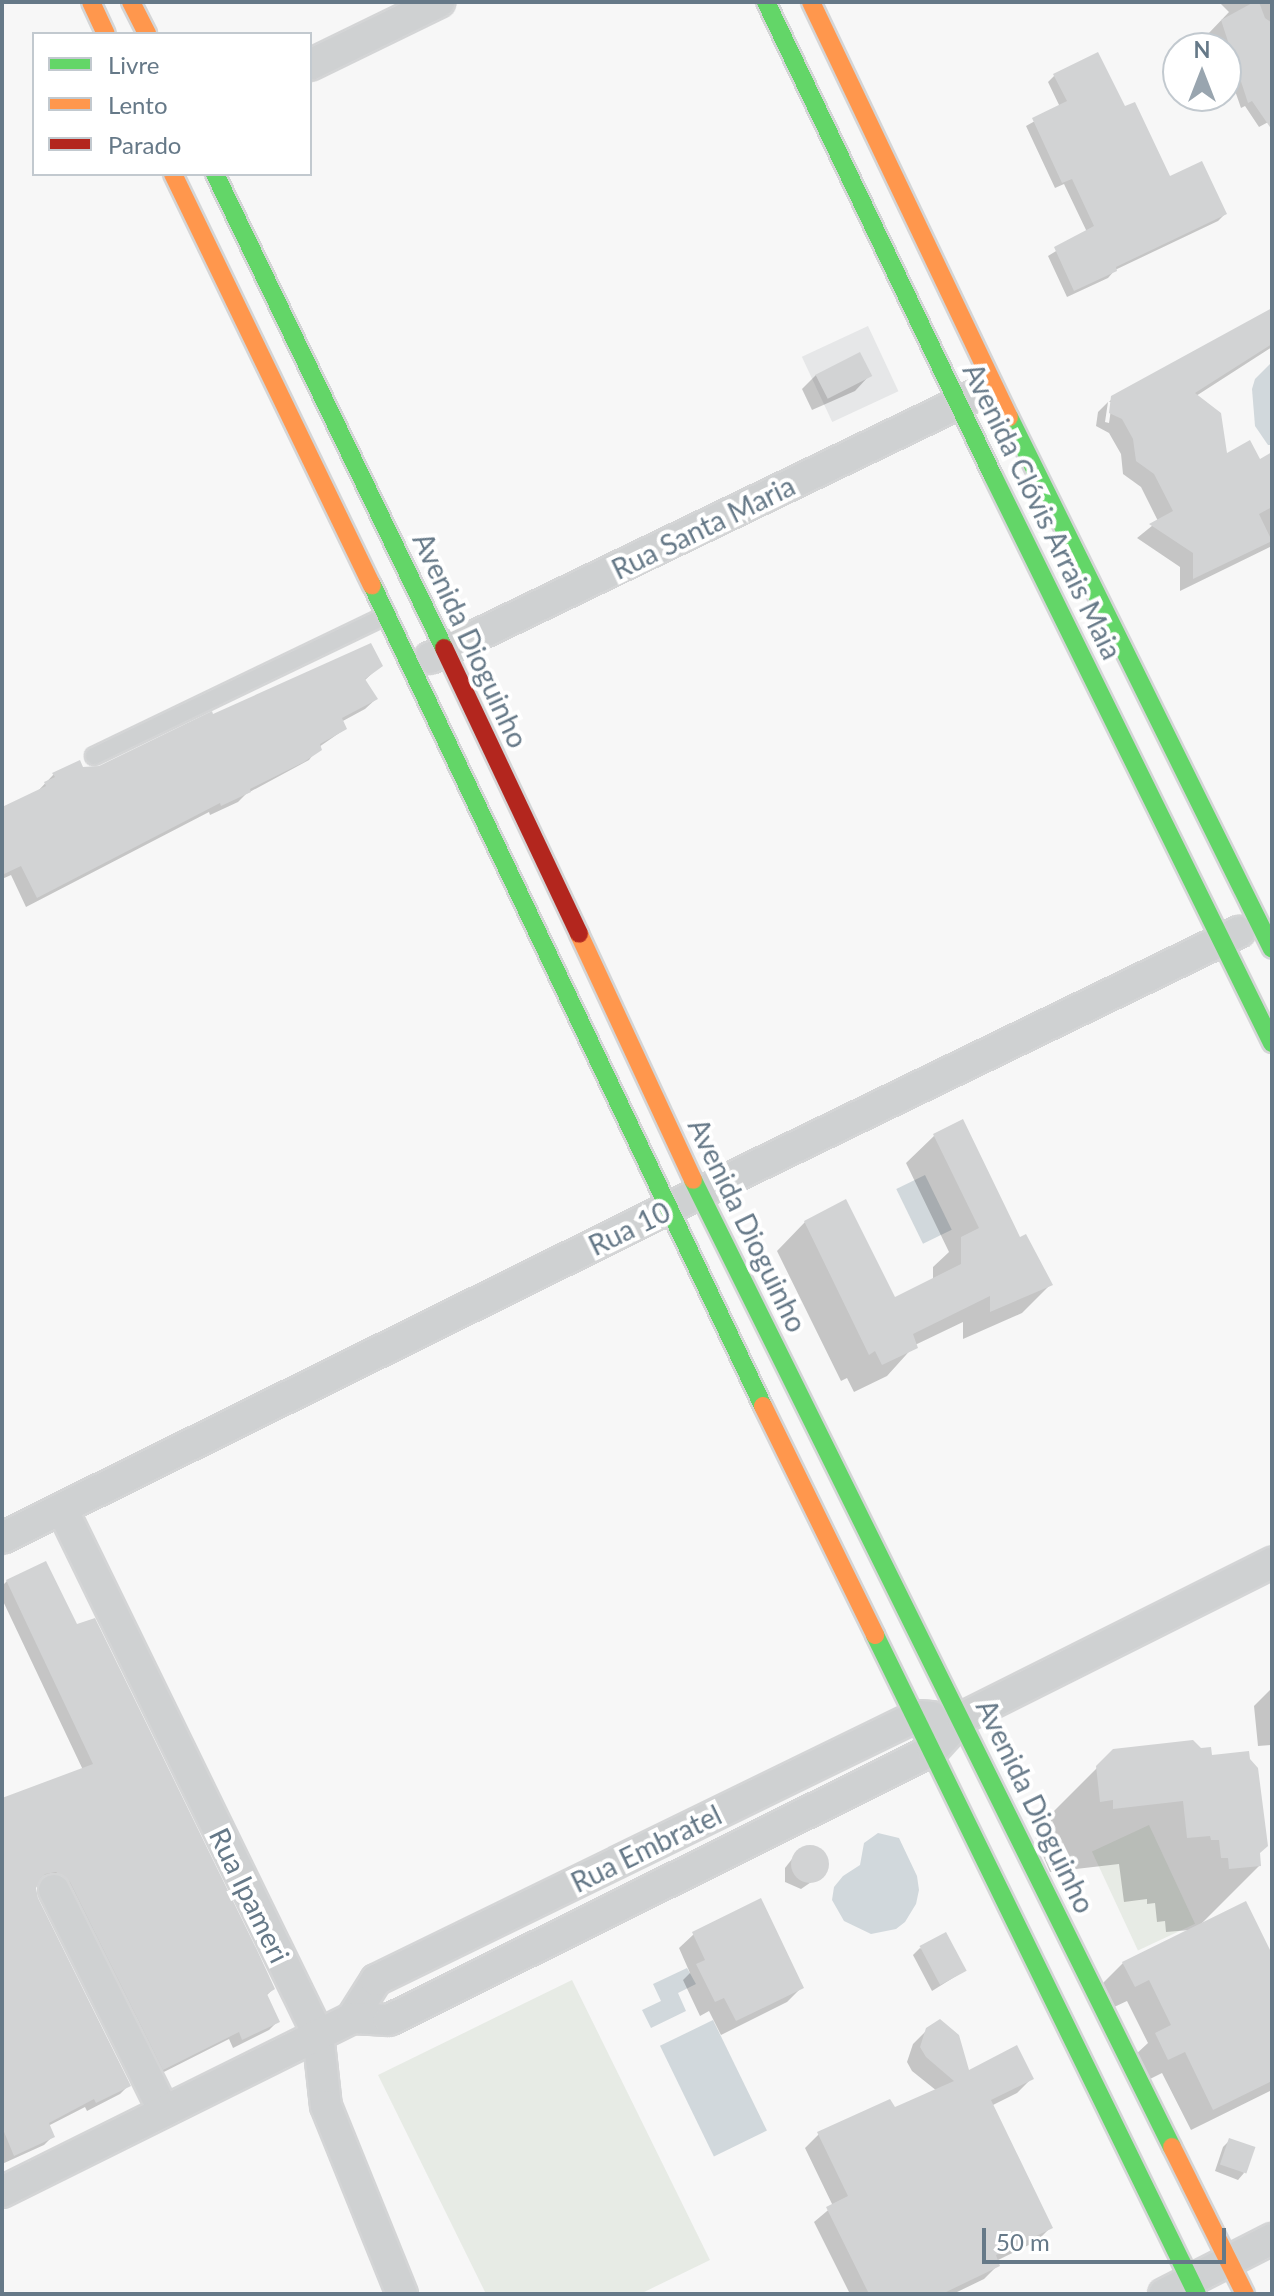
<!DOCTYPE html>
<meta charset="utf-8">
<style>
body{margin:0}
#map{position:relative;width:1274px;height:2296px;overflow:hidden;background:#f7f7f7;font-family:Lato,sans-serif}
div>[style]{position:absolute}
.built>*{inset:0;background:#e6e7e8;transform-origin:0 0}
.green>*{inset:0;background:#e7ebe5;transform-origin:0 0}
.water>*{inset:0;background:#d1d8dc;transform-origin:0 0}
.shadow>*{inset:0;background:#0003}
.building>*{inset:0;background:#d2d3d4;transform-origin:0 0}
.round{border-radius:50%}
.roads{filter:drop-shadow(2px 0 #d4d5d6) drop-shadow(-2px 0 #d4d5d6) drop-shadow(0 2px #d4d5d6) drop-shadow(0 -2px #d4d5d6)}
.lane>*{height:16px;margin:-8px;padding:0 8px;transform-origin:8px;border-radius:8px;background:#cfd1d2}
.street>*{height:30px;margin:-15px;padding:0 15px;transform-origin:15px;border-radius:15px;background:#cfd1d2}
.fast>*{height:18px;margin:-9px;padding:0 9px;transform-origin:9px;border-radius:9px;background:#63d668}
.slow>*{height:18px;margin:-9px;padding:0 9px;transform-origin:9px;border-radius:9px;background:#ff974d}
.jam>*{height:18px;margin:-9px;padding:0 9px;transform-origin:9px;border-radius:9px;background:#b3261e}
span{translate:-50% -50%;white-space:nowrap;text-align:center;line-height:1.15;-webkit-text-stroke:8px #fff;paint-order:stroke}
.street-label{font-size:28px;color:#667988}
.frame{position:absolute;inset:0;border:4px solid #667988;pointer-events:none}
.legend{position:absolute;left:32px;top:32px;width:280px;height:144px;box-sizing:border-box;background:#fff;border:2px solid #c2c9cf;margin:0;padding:10px 14px;list-style:none;font-size:24px;color:#667988}
.legend li{display:flex;align-items:center;gap:16px;height:40px}
.legend b{width:40px;border:2px solid #c2c9cf}
.north{position:absolute;left:1162px;top:32px;width:80px;height:80px;box-sizing:border-box;background:#fff;border:2px solid #c2c9cf;border-radius:50%;rotate:0deg;font-size:22px;font-weight:700;line-height:32px;text-align:center;color:#667988}
.north::after{content:'';display:block;margin:auto;width:28px;height:36px;background:#99a5af;clip-path:polygon(50% 0,100% 100%,50% 72%,0 100%)}
.scale{position:absolute;left:982px;top:2228px;width:244px;height:36px;box-sizing:border-box;border:4px solid #667988;border-top:0;padding-left:10px;font-size:24px;line-height:28px;white-space:nowrap;color:#667988;-webkit-text-stroke:6px #fff;paint-order:stroke}
</style>
<div id="map">
<div class="built">
<i style="left:868px;top:326px;width:72px;height:73px;rotate:65deg"></i>
</div>
<div class="green">
<i style="left:1149px;top:1825px;width:109px;height:63px;rotate:65deg"></i>
<i style="clip-path:polygon(572px 1980px,710px 2260px,640px 2294px,486px 2294px,378px 2075px)"></i>
</div>
<div class="water">
<i style="clip-path:polygon(1272px 362px,1272px 445px,1268px 445px,1255px 426px,1252px 389px,1255px 379px)"></i>
<i style="left:925px;top:1175px;width:61px;height:32px;rotate:64deg"></i>
<i style="clip-path:polygon(878px 1833px,899px 1838px,917px 1876px,919px 1890px,916px 1904px,905px 1922px,896px 1929px,871px 1934px,844px 1921px,832px 1900px,834px 1887px,843px 1876px,860px 1865px,864px 1843px)"></i>
<i style="clip-path:polygon(687px 1968px,696px 1984px,678px 1993px,686px 2011px,651px 2028px,642px 2010px,661px 2001px,653px 1984px)"></i>
<i style="left:713px;top:2020px;width:123px;height:59px;rotate:64deg"></i>
</div>
<div class="shadow">
<i style="clip-path:polygon(1219px 2px,1272px 2px,1272px 120px,1259px 127px,1245px 106px,1241px 108px,1226px 65px,1226px 48px,1220px 48px,1207px 35px,1229px 12px)"></i>
<i style="clip-path:polygon(1055px 75px,1124px 109px,1169px 179px,1225px 214px,1218px 221px,1115px 270px,1108px 278px,1067px 297px,1048px 256px,1087px 232px,1064px 184px,1055px 188px,1026px 126px,1060px 107px,1048px 82px)"></i>
<i style="clip-path:polygon(1272px 317px,1272px 347px,1196px 396px,1225px 456px,1260px 461px,1272px 454px,1272px 546px,1180px 591px,1180px 567px,1137px 538px,1158px 521px,1141px 487px,1123px 474px,1121px 454px,1109px 433px,1096px 426px,1098px 412px,1108px 402px,1105px 422px,1109px 423px,1112px 402px,1109px 402px,1113px 398px)"></i>
<i style="clip-path:polygon(816px 375px,869px 376px,855px 391px,812px 410px,802px 389px)"></i>
<i style="clip-path:polygon(380px 666px,364px 681px,376px 699px,365px 709px,341px 722px,345px 729px,319px 747px,309px 760px,246px 794px,238px 802px,210px 815px,209px 812px,26px 907px,11px 875px,2px 879px,2px 809px,36px 793px,54px 774px,99px 768px,212px 717px)"></i>
<i style="clip-path:polygon(935px 1135px,1019px 1240px,1050px 1285px,1022px 1313px,963px 1339px,963px 1322px,915px 1345px,887px 1376px,854px 1392px,847px 1378px,841px 1381px,777px 1251px,805px 1222px,894px 1299px,933px 1280px,933px 1267px,949px 1252px,906px 1163px)"></i>
<i style="clip-path:polygon(7px 1581px,76px 1627px,273px 1989px,266px 1996px,278px 2021px,269px 2030px,233px 2048px,229px 2039px,154px 2077px,44px 1880px,36px 1884px,36px 1898px,129px 2085px,120px 2094px,87px 2111px,85px 2107px,48px 2126px,53px 2136px,44px 2145px,2px 2164px,2px 1801px,83px 1770px,2px 1599px,2px 1586px)"></i>
<i style="clip-path:polygon(1272px 1688px,1272px 1753px,1271px 1745px,1258px 1746px,1254px 1706px)"></i>
<i style="clip-path:polygon(1114px 1751px,1211px 1757px,1258px 1852px,1259px 1866px,1200px 1925px,1272px 1956px,1272px 2090px,1191px 2130px,1162px 2073px,1146px 2081px,1134px 2056px,1148px 2043px,1127px 2001px,1112px 2008px,1101px 1985px,1123px 1963px,1190px 1930px,1166px 1932px,1165px 1921px,1157px 1922px,1155px 1903px,1147px 1904px,1147px 1899px,1124px 1902px,1119px 1864px,1050px 1872px,1033px 1832px)"></i>
<i style="clip-path:polygon(807px 1846px,820px 1850px,827px 1862px,823px 1874px,801px 1889px,785px 1882px,785px 1868px,799px 1850px)"></i>
<i style="clip-path:polygon(694px 1934px,802px 1987px,787px 2002px,721px 2035px,709px 2011px,700px 2016px,683px 1980px,690px 1973px,679px 1948px)"></i>
<i style="clip-path:polygon(920px 1948px,964px 1971px,932px 1991px,913px 1955px)"></i>
<i style="clip-path:polygon(927px 2030px,968px 2072px,1031px 2079px,1017px 2093px,991px 2106px,1051px 2227px,1037px 2241px,996px 2261px,998px 2265px,984px 2279px,953px 2294px,850px 2294px,814px 2222px,833px 2206px,805px 2148px,819px 2134px,894px 2110px,937px 2091px,912px 2071px,907px 2062px,913px 2044px)"></i>
<i style="clip-path:polygon(1230px 2140px,1244px 2173px,1238px 2180px,1215px 2171px,1223px 2147px)"></i>
</div>
<div class="building">
<i style="clip-path:polygon(1254px 2px,1259px 2px,1265px 18px,1272px 23px,1272px 130px,1252px 101px,1248px 103px,1221px 20px)"></i>
<i style="clip-path:polygon(1098px 52px,1125px 106px,1135px 102px,1170px 176px,1202px 161px,1227px 214px,1116px 267px,1117px 271px,1074px 291px,1054px 247px,1094px 226px,1072px 179px,1062px 183px,1032px 118px,1067px 101px,1053px 74px)"></i>
<i style="clip-path:polygon(1272px 308px,1272px 344px,1195px 393px,1221px 413px,1227px 453px,1250px 440px,1260px 459px,1272px 452px,1272px 507px,1259px 514px,1272px 541px,1193px 579px,1193px 553px,1149px 524px,1173px 511px,1154px 474px,1136px 461px,1133px 439px,1122px 419px,1109px 413px,1111px 396px)"></i>
<i style="left:860px;top:352px;width:27px;height:50px;rotate:63deg"></i>
<i style="clip-path:polygon(371px 643px,383px 666px,365px 679px,378px 699px,342px 718px,347px 729px,320px 744px,322px 750px,304px 762px,250px 789px,251px 792px,221px 806px,220px 803px,37px 898px,21px 866px,2px 875px,2px 807px,46px 786px,44px 782px,55px 777px,52px 773px,80px 760px,83px 767px,99px 766px,212px 711px,213px 714px)"></i>
<i style="clip-path:polygon(963px 1119px,1020px 1237px,1026px 1234px,1053px 1285px,990px 1312px,990px 1296px,913px 1334px,918px 1348px,882px 1365px,875px 1351px,869px 1355px,804px 1221px,846px 1199px,895px 1297px,961px 1264px,961px 1237px,979px 1228px,933px 1134px)"></i>
<i style="clip-path:polygon(46px 1561px,77px 1624px,95px 1618px,258px 1952px,275px 1989px,267px 1994px,280px 2022px,242px 2040px,239px 2032px,163px 2070px,70px 1882px,56px 1872px,45px 1874px,36px 1888px,38px 1898px,131px 2086px,96px 2103px,94px 2099px,49px 2123px,55px 2137px,14px 2156px,2px 2127px,2px 1798px,93px 1764px,6px 1580px)"></i>
<i style="clip-path:polygon(1193px 1740px,1201px 1748px,1211px 1747px,1212px 1755px,1249px 1751px,1250px 1759px,1258px 1768px,1268px 1846px,1260px 1853px,1261px 1866px,1229px 1869px,1228px 1858px,1221px 1858px,1219px 1840px,1211px 1840px,1210px 1836px,1187px 1838px,1183px 1801px,1113px 1809px,1113px 1800px,1100px 1802px,1096px 1766px,1113px 1749px)"></i>
<i class="round" style="left:791px;top:1845px;width:38px;height:38px"></i>
<i style="clip-path:polygon(761px 1898px,804px 1988px,736px 2021px,724px 1998px,715px 2002px,696px 1964px,705px 1960px,692px 1932px)"></i>
<i style="clip-path:polygon(1246px 1901px,1272px 1954px,1272px 2081px,1213px 2110px,1185px 2052px,1168px 2060px,1155px 2033px,1171px 2025px,1149px 1980px,1135px 1987px,1122px 1962px)"></i>
<i style="left:946px;top:1932px;width:44px;height:30px;rotate:62deg"></i>
<i style="clip-path:polygon(940px 2019px,959px 2035px,969px 2070px,1017px 2045px,1034px 2079px,991px 2100px,1053px 2228px,996px 2255px,1000px 2266px,942px 2294px,869px 2294px,826px 2207px,848px 2196px,817px 2132px,890px 2099px,895px 2107px,954px 2081px,926px 2057px,920px 2047px,926px 2028px)"></i>
<i style="left:1229px;top:2138px;width:28px;height:28px;rotate:19deg"></i>
</div>
<div class="roads">
<div class="lane">
<i style="left:94px;top:756px;width:323px;rotate:-25.7deg"></i>
</div>
<div class="street">
<i style="left:310px;top:65px;width:144px;rotate:-26deg"></i>
<i style="left:430px;top:658px;width:604px;rotate:-25.72deg"></i>
<i style="left:62px;top:1509px;width:584px;rotate:64.01deg"></i>
<i style="left:318px;top:2034px;width:72px;rotate:83.7deg"></i>
<i style="left:326px;top:2106px;width:203px;rotate:68deg"></i>
<i style="left:2px;top:1538px;width:742px;rotate:-26.32deg"></i>
<i style="left:667px;top:1209px;width:636px;rotate:-25.84deg"></i>
<i style="left:54px;top:1890px;width:246px;rotate:63.6deg"></i>
<i style="left:352px;top:2018px;width:45px;rotate:-57.7deg"></i>
<i style="left:376px;top:1980px;width:602px;rotate:-26.01deg"></i>
<i style="left:917px;top:1716px;width:15px;rotate:4deg"></i>
<i style="left:2px;top:2192px;width:391px;rotate:-26.4deg"></i>
<i style="left:352px;top:2018px;width:37px;rotate:3deg"></i>
<i style="left:389px;top:2020px;width:607px;rotate:-26.4deg"></i>
<i style="left:933px;top:1750px;width:43px;rotate:-47.8deg"></i>
<i style="left:962px;top:1718px;width:347px;rotate:-26.6deg"></i>
<i style="left:1164px;top:2294px;width:121px;rotate:-27deg"></i>
</div>
<div class="fast">
<i style="left:766px;top:2px;width:526px;rotate:64.41deg"></i>
<i style="left:993px;top:476px;width:632px;rotate:63.8deg"></i>
<i style="left:215px;top:174px;width:526px;rotate:64.21deg"></i>
<i style="left:1009px;top:417px;width:593px;rotate:63.69deg"></i>
<i style="left:372px;top:585px;width:909px;rotate:64.53deg"></i>
<i style="left:693px;top:1180px;width:1079px;rotate:63.65deg"></i>
<i style="left:875px;top:1635px;width:733px;rotate:63.96deg"></i>
</div>
<div class="slow">
<i style="left:91px;top:2px;width:35px;rotate:65deg"></i>
<i style="left:131px;top:2px;width:36px;rotate:63deg"></i>
<i style="left:811px;top:2px;width:460px;rotate:64.5deg"></i>
<i style="left:173px;top:174px;width:457px;rotate:64.2deg"></i>
<i style="left:579px;top:934px;width:271px;rotate:65.1deg"></i>
<i style="left:763px;top:1406px;width:255px;rotate:63.9deg"></i>
<i style="left:1172px;top:2147px;width:164px;rotate:63.6deg"></i>
</div>
<div class="jam">
<i style="left:444px;top:648px;width:316px;rotate:64.7deg"></i>
</div>
</div>
<div class="street-label">
<span style="left:1043px;top:511px;rotate:64deg">Avenida Clóvis Arrais Maia</span>
<span style="left:703px;top:527px;rotate:-26deg">Rua Santa Maria</span>
<span style="left:471px;top:640px;rotate:65deg">Avenida Dioguinho</span>
<span style="left:748px;top:1225px;rotate:64deg">Avenida Dioguinho</span>
<span style="left:629px;top:1228px;rotate:-26deg">Rua 10</span>
<span style="left:1036px;top:1806px;rotate:64deg">Avenida Dioguinho</span>
<span style="left:646px;top:1848px;rotate:-26deg">Rua Embratel</span>
<span style="left:250px;top:1895px;rotate:64deg">Rua Ipameri</span>
</div>
<div class="frame"></div>
<ul class="legend">
<li><b style="height:10px;background:#63d668"></b>Livre</li>
<li><b style="height:10px;background:#ff974d"></b>Lento</li>
<li><b style="height:10px;background:#b3261e"></b>Parado</li>
</ul>
<div class="north">N</div>
<div class="scale">50 m</div>
</div>
